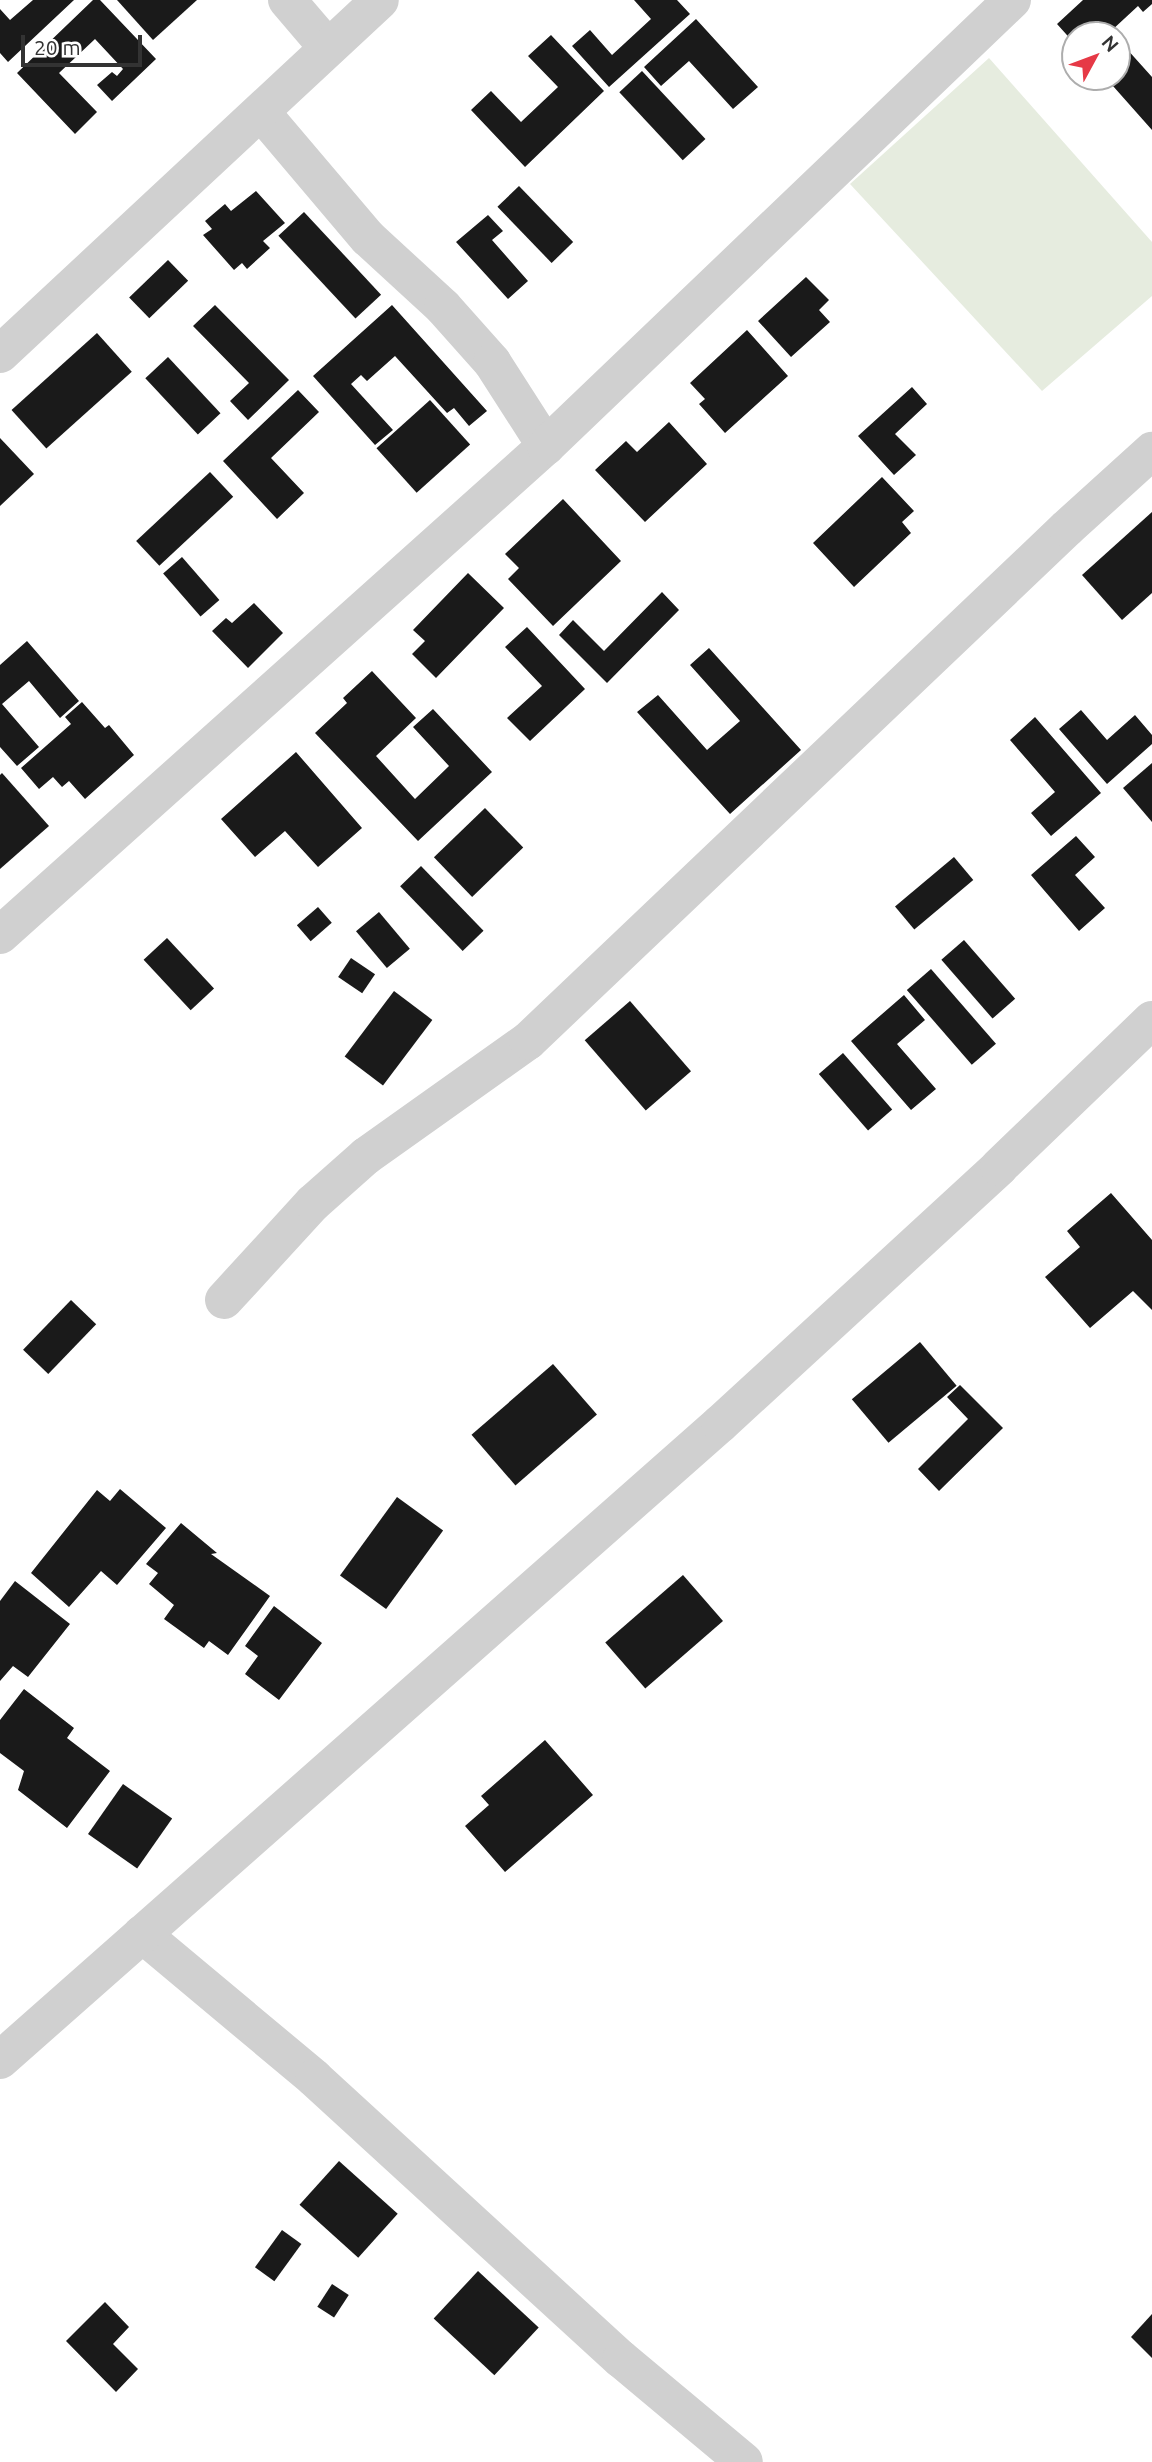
<!DOCTYPE html>
<style>
body{margin:0}
#map{position:relative;width:1152px;height:2462px;overflow:hidden;background:#fff;font-family:Ubuntu,sans-serif}
div>[style]{position:absolute}
.green>*{inset:0;background:#e6ecdf}
.building>*{inset:0;background:#1a1a1a;transform-origin:0 0}
.street>*{height:38px;margin:-19px;padding:0 19px;transform-origin:19px;border-radius:19px;background:#d0d0d0}
span{translate:-50% -50%;white-space:nowrap;text-align:center;line-height:1.15;-webkit-text-stroke:7px #fff;paint-order:stroke}
.north{position:absolute;left:1061px;top:21px;width:70px;height:70px;box-sizing:border-box;background:#fff;border:2px solid #adadad;border-radius:50%;rotate:49deg;font-size:19px;font-weight:700;line-height:28px;text-align:center;color:#333}
.north::after{content:'';display:block;margin:auto;width:24px;height:32px;background:#e63946;clip-path:polygon(50% 0,100% 100%,50% 72%,0 100%)}
.scale{position:absolute;left:21px;top:35px;width:121px;height:32px;box-sizing:border-box;border:4px solid #333;border-top:0;padding-left:9px;font-size:21px;line-height:24px;white-space:nowrap;color:#333;-webkit-text-stroke:5px #fff;paint-order:stroke}
</style>
<div id="map">
<div class="green">
<i style="clip-path:polygon(989px 58px,1152px 242px,1152px 296px,1042px 391px,850px 184px)"></i>
</div>
<div class="building">
<i style="clip-path:polygon(33px 0,74px 0,8px 62px,0 53px,0 9px,10px 20px)"></i>
<i style="clip-path:polygon(93px 0,100px 0,156px 59px,112px 101px,97px 85px,112px 72px,117px 76px,123px 69px,95px 39px,59px 73px,97px 112px,75px 134px,17px 73px)"></i>
<i style="clip-path:polygon(117px 0,197px 0,153px 40px)"></i>
<i style="clip-path:polygon(634px 0,677px 0,690px 14px,609px 87px,572px 46px,590px 30px,612px 55px,651px 19px)"></i>
<i style="clip-path:polygon(1083px 0,1152px 0,1152px 4px,1143px 12px,1138px 6px,1111px 31px,1114px 35px,1075px 35px,1075px 44px,1057px 24px)"></i>
<i style="clip-path:polygon(696px 19px,758px 87px,733px 109px,689px 61px,661px 86px,644px 67px)"></i>
<i style="clip-path:polygon(551px 35px,604px 91px,525px 167px,471px 110px,491px 91px,521px 122px,558px 87px,528px 56px)"></i>
<i style="clip-path:polygon(1117px 38px,1152px 77px,1152px 130px,1105px 77px,1117px 77px)"></i>
<i style="left:642px;top:71px;width:93px;height:31px;rotate:47deg"></i>
<i style="left:519px;top:186px;width:78px;height:30px;rotate:46deg"></i>
<i style="clip-path:polygon(256px 191px,285px 223px,263px 241px,270px 248px,247px 269px,242px 263px,234px 270px,203px 235px,212px 229px,205px 221px,225px 204px,231px 211px)"></i>
<i style="left:304px;top:212px;width:113px;height:35px;rotate:47deg"></i>
<i style="clip-path:polygon(488px 215px,503px 231px,492px 240px,528px 281px,508px 299px,456px 242px)"></i>
<i style="left:168px;top:260px;width:29px;height:54px;rotate:46deg"></i>
<i style="clip-path:polygon(806px 277px,829px 300px,819px 310px,830px 322px,791px 357px,758px 321px)"></i>
<i style="clip-path:polygon(215px 305px,289px 380px,248px 420px,230px 401px,249px 383px,193px 326px)"></i>
<i style="clip-path:polygon(392px 305px,487px 411px,469px 426px,454px 408px,447px 413px,395px 356px,367px 381px,361px 375px,351px 384px,393px 430px,375px 445px,313px 376px)"></i>
<i style="clip-path:polygon(747px 330px,788px 376px,725px 433px,699px 404px,705px 399px,690px 383px)"></i>
<i style="left:97px;top:333px;width:52px;height:115px;rotate:48deg"></i>
<i style="left:168px;top:357px;width:77px;height:31px;rotate:47deg"></i>
<i style="clip-path:polygon(912px 387px,927px 404px,895px 434px,916px 455px,894px 475px,858px 436px)"></i>
<i style="clip-path:polygon(298px 390px,319px 412px,271px 458px,304px 493px,277px 519px,223px 461px)"></i>
<i style="left:430px;top:400px;width:60px;height:72px;rotate:48deg"></i>
<i style="clip-path:polygon(669px 422px,707px 464px,645px 522px,595px 470px,626px 441px,637px 452px)"></i>
<i style="clip-path:polygon(0 438px,34px 474px,0 506px)"></i>
<i style="left:210px;top:472px;width:34px;height:101px;rotate:47deg"></i>
<i style="clip-path:polygon(882px 477px,914px 511px,902px 522px,911px 533px,854px 587px,813px 543px)"></i>
<i style="clip-path:polygon(563px 499px,621px 561px,553px 626px,508px 579px,519px 568px,505px 554px)"></i>
<i style="clip-path:polygon(1152px 512px,1152px 593px,1122px 620px,1082px 575px)"></i>
<i style="left:182px;top:557px;width:57px;height:25px;rotate:49deg"></i>
<i style="clip-path:polygon(468px 573px,504px 608px,436px 678px,412px 654px,425px 641px,413px 630px)"></i>
<i style="clip-path:polygon(662px 592px,679px 610px,607px 683px,559px 635px,573px 620px,604px 651px)"></i>
<i style="clip-path:polygon(254px 603px,283px 633px,248px 668px,212px 631px,226px 618px,232px 623px)"></i>
<i style="clip-path:polygon(527px 627px,585px 689px,530px 741px,507px 718px,542px 686px,505px 647px)"></i>
<i style="clip-path:polygon(27px 641px,79px 701px,60px 718px,29px 681px,2px 704px,39px 747px,17px 766px,0 747px,0 665px)"></i>
<i style="clip-path:polygon(709px 648px,801px 750px,730px 814px,637px 712px,658px 695px,707px 750px,740px 721px,690px 665px)"></i>
<i style="clip-path:polygon(372px 671px,416px 718px,376px 756px,415px 799px,449px 766px,413px 727px,433px 709px,492px 772px,418px 841px,315px 733px,347px 703px,343px 698px)"></i>
<i style="clip-path:polygon(82px 702px,105px 728px,109px 725px,134px 755px,85px 799px,69px 781px,62px 787px,53px 777px,39px 789px,21px 768px,71px 724px,65px 717px)"></i>
<i style="clip-path:polygon(1081px 710px,1107px 740px,1135px 715px,1152px 735px,1152px 744px,1107px 784px,1059px 729px)"></i>
<i style="clip-path:polygon(1035px 717px,1101px 793px,1051px 836px,1031px 813px,1055px 792px,1010px 740px)"></i>
<i style="clip-path:polygon(296px 752px,362px 828px,318px 867px,285px 831px,255px 857px,221px 819px)"></i>
<i style="clip-path:polygon(1152px 763px,1152px 822px,1123px 788px)"></i>
<i style="clip-path:polygon(2px 773px,49px 826px,0 869px,0 775px)"></i>
<i style="left:485px;top:808px;width:55px;height:71px;rotate:46deg"></i>
<i style="clip-path:polygon(1076px 836px,1095px 857px,1075px 875px,1105px 908px,1079px 931px,1031px 875px)"></i>
<i style="left:954px;top:857px;width:30px;height:77px;rotate:50deg"></i>
<i style="left:421px;top:866px;width:90px;height:29px;rotate:46deg"></i>
<i style="left:318px;top:907px;width:21px;height:28px;rotate:49deg"></i>
<i style="left:379px;top:912px;width:48px;height:30px;rotate:50deg"></i>
<i style="left:167px;top:938px;width:69px;height:32px;rotate:47deg"></i>
<i style="left:964px;top:940px;width:78px;height:30px;rotate:49deg"></i>
<i style="left:351px;top:958px;width:29px;height:23px;rotate:34deg"></i>
<i style="left:931px;top:969px;width:99px;height:32px;rotate:49deg"></i>
<i style="left:394px;top:991px;width:48px;height:82px;rotate:37deg"></i>
<i style="clip-path:polygon(904px 995px,925px 1020px,897px 1044px,936px 1089px,911px 1110px,851px 1041px)"></i>
<i style="left:630px;top:1001px;width:93px;height:60px;rotate:49deg"></i>
<i style="left:843px;top:1053px;width:75px;height:32px;rotate:49deg"></i>
<i style="clip-path:polygon(1111px 1193px,1152px 1240px,1152px 1310px,1133px 1291px,1090px 1328px,1045px 1277px,1080px 1247px,1067px 1231px)"></i>
<i style="left:71px;top:1300px;width:35px;height:69px;rotate:44deg"></i>
<i style="left:920px;top:1342px;width:57px;height:89px;rotate:50deg"></i>
<i style="left:553px;top:1364px;width:67px;height:108px;rotate:49deg"></i>
<i style="clip-path:polygon(960px 1385px,1003px 1428px,939px 1491px,918px 1469px,968px 1419px,947px 1397px)"></i>
<i style="clip-path:polygon(120px 1489px,166px 1528px,117px 1585px,101px 1571px,69px 1607px,31px 1573px,97px 1490px,110px 1501px)"></i>
<i style="left:397px;top:1497px;width:57px;height:97px;rotate:36deg"></i>
<i style="clip-path:polygon(181px 1523px,217px 1553px,211px 1554px,270px 1596px,228px 1655px,209px 1641px,204px 1648px,164px 1619px,174px 1605px,149px 1584px,158px 1573px,146px 1564px)"></i>
<i style="left:683px;top:1575px;width:61px;height:103px;rotate:49deg"></i>
<i style="clip-path:polygon(15px 1581px,70px 1624px,28px 1677px,13px 1666px,0 1681px,0 1601px)"></i>
<i style="clip-path:polygon(274px 1606px,322px 1643px,279px 1700px,245px 1674px,258px 1656px,245px 1646px)"></i>
<i style="clip-path:polygon(24px 1689px,74px 1728px,67px 1738px,110px 1771px,67px 1828px,18px 1790px,24px 1771px,0 1753px,0 1720px)"></i>
<i style="clip-path:polygon(545px 1740px,593px 1795px,505px 1872px,465px 1826px,489px 1805px,481px 1796px)"></i>
<i style="left:123px;top:1784px;width:60px;height:61px;rotate:35deg"></i>
<i style="left:339px;top:2161px;width:79px;height:59px;rotate:42deg"></i>
<i style="left:282px;top:2230px;width:24px;height:46px;rotate:36deg"></i>
<i style="left:478px;top:2271px;width:83px;height:65px;rotate:43deg"></i>
<i style="left:332px;top:2284px;width:20px;height:27px;rotate:33deg"></i>
<i style="clip-path:polygon(105px 2302px,129px 2327px,113px 2344px,138px 2369px,116px 2392px,66px 2341px)"></i>
<i style="clip-path:polygon(1152px 2314px,1152px 2358px,1131px 2337px)"></i>
</div>
<div class="street">
<i style="left:287px;top:0;width:63px;rotate:49.5deg"></i>
<i style="left:261px;top:112px;width:165px;rotate:49.7deg"></i>
<i style="left:368px;top:238px;width:102px;rotate:42.6deg"></i>
<i style="left:443px;top:307px;width:74px;rotate:48.3deg"></i>
<i style="left:492px;top:362px;width:100px;rotate:57.3deg"></i>
<i style="left:0;top:354px;width:519px;rotate:-42.97deg"></i>
<i style="left:0;top:935px;width:733px;rotate:-41.85deg"></i>
<i style="left:546px;top:446px;width:645px;rotate:-43.74deg"></i>
<i style="left:224px;top:1300px;width:132px;rotate:-47.5deg"></i>
<i style="left:313px;top:1203px;width:71px;rotate:-41.6deg"></i>
<i style="left:366px;top:1156px;width:199px;rotate:-35.4deg"></i>
<i style="left:528px;top:1041px;width:744px;rotate:-43.58deg"></i>
<i style="left:1067px;top:528px;width:115px;rotate:-42.2deg"></i>
<i style="left:142px;top:1934px;width:224px;rotate:39.9deg"></i>
<i style="left:314px;top:2078px;width:416px;rotate:42.5deg"></i>
<i style="left:621px;top:2359px;width:160px;rotate:39.9deg"></i>
<i style="left:0;top:2060px;width:961px;rotate:-41.46deg"></i>
<i style="left:720px;top:1424px;width:379px;rotate:-42.6deg"></i>
<i style="left:999px;top:1167px;width:212px;rotate:-43.9deg"></i>
</div>
<div class="north">N</div>
<div class="scale">20 m</div>
</div>
